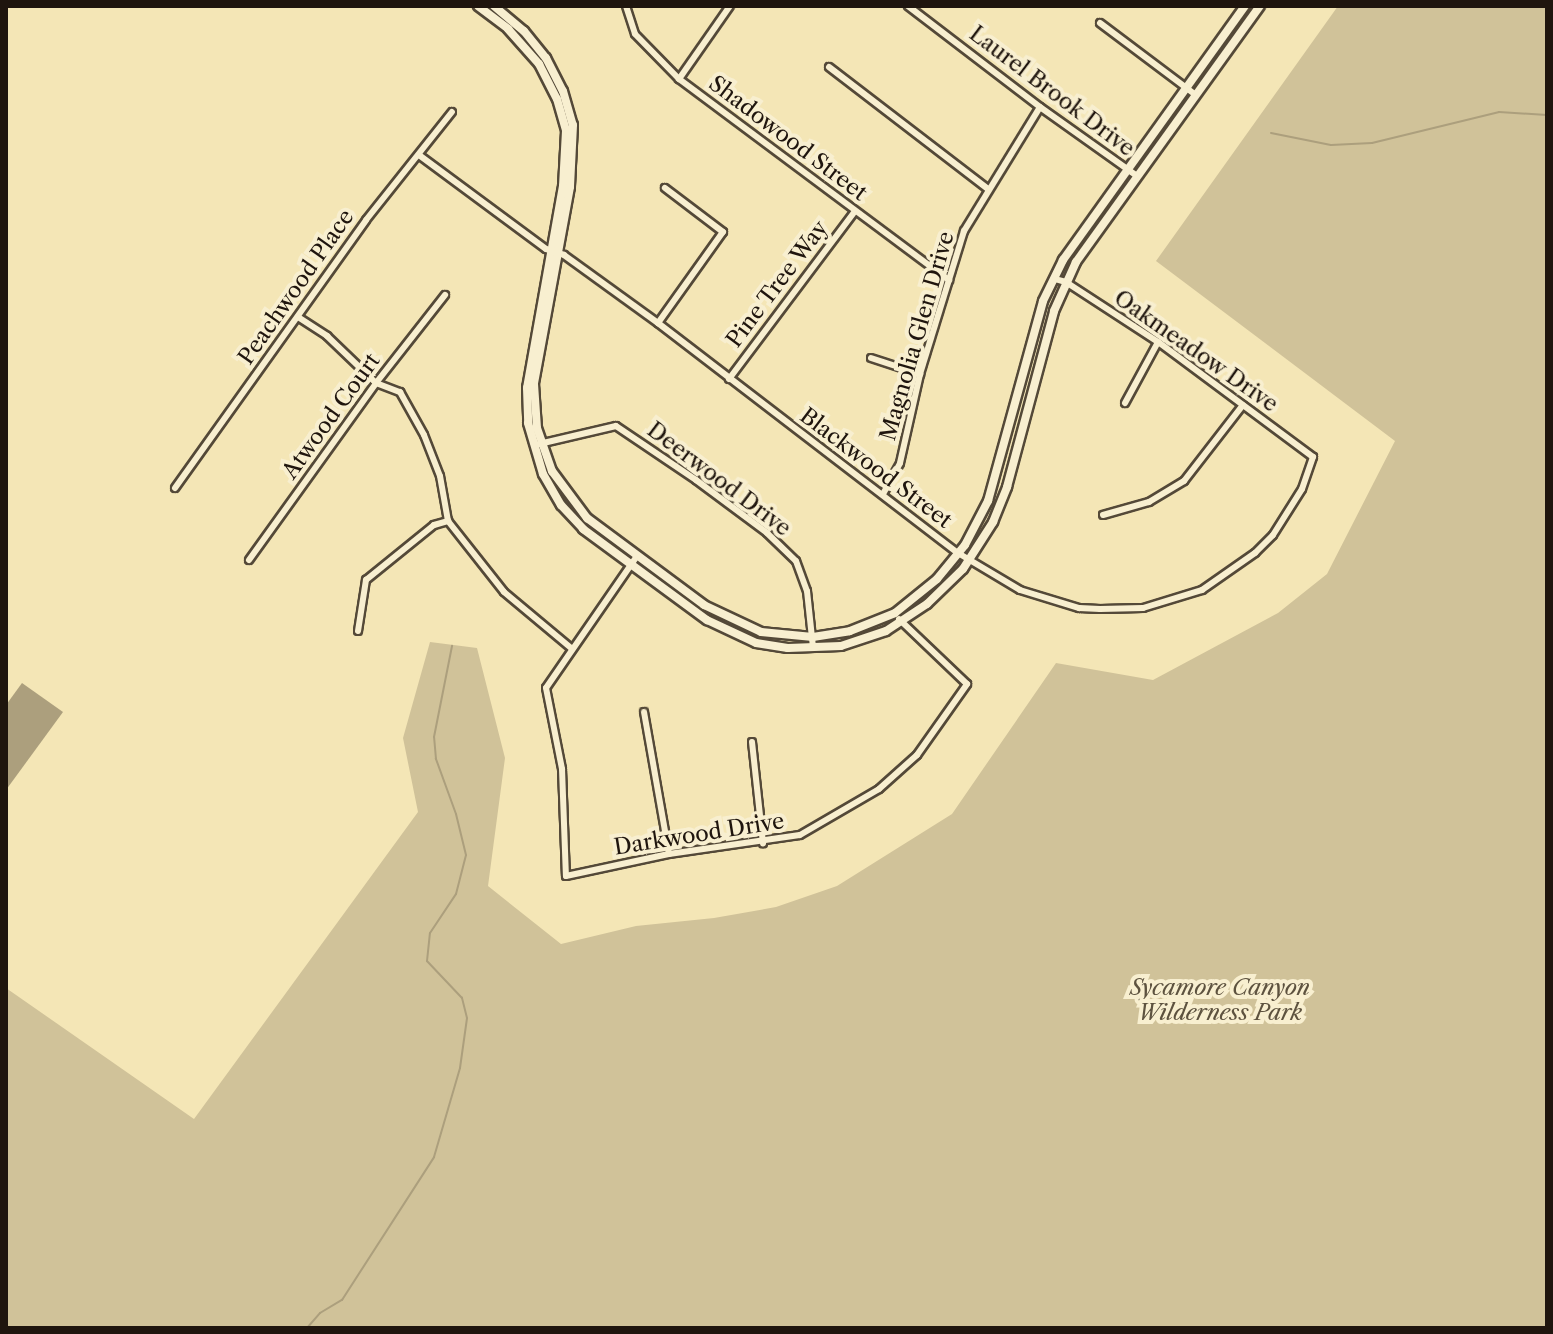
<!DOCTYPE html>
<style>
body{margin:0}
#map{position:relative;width:1553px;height:1334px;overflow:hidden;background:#f4e6b6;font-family:"Libre Caslon Text",serif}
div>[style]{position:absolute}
.green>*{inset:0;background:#d0c299}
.water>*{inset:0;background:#ac9f7d}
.stream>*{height:2px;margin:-1px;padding:0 1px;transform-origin:1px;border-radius:1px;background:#ac9f7d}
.roads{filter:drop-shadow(2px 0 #544938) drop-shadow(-2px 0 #544938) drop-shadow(0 2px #544938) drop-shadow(0 -2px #544938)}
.street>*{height:6px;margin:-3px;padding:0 3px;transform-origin:3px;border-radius:3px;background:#f8efd0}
.secondary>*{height:8px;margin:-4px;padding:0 4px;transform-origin:4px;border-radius:4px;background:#f8efd0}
span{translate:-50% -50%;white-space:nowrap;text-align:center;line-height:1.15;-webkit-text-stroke:8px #f8efd0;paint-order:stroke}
.street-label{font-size:22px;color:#1f150e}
.park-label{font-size:22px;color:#5d523f;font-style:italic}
.frame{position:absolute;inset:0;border:8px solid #1f150e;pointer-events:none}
</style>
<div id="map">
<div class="green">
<i style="clip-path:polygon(1338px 6px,1547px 6px,1547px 1328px,6px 1328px,6px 988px,194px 1119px,418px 812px,403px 738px,430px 642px,477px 648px,505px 758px,488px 886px,561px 944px,636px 926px,714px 918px,776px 907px,837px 886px,952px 814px,1056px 663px,1153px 680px,1278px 613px,1327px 574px,1395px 441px,1156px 261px)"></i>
</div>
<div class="water">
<i style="clip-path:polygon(22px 683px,63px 712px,6px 790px,6px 705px)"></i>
</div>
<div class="stream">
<i style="left:1271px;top:133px;width:61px;rotate:11.3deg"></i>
<i style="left:1331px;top:145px;width:41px;rotate:-2.8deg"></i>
<i style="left:1372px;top:143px;width:131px;rotate:-13.7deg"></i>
<i style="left:1499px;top:112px;width:48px;rotate:3.6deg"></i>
<i style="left:307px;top:1328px;width:20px;rotate:-49deg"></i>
<i style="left:320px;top:1313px;width:26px;rotate:-31deg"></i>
<i style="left:342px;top:1300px;width:170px;rotate:-57.2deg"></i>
<i style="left:434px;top:1157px;width:93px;rotate:-73.7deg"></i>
<i style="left:460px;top:1068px;width:50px;rotate:-82deg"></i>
<i style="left:467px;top:1018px;width:21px;rotate:-104deg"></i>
<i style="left:462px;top:998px;width:51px;rotate:-133.4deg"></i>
<i style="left:427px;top:961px;width:28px;rotate:-84deg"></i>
<i style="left:430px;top:933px;width:47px;rotate:-56.3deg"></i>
<i style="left:456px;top:894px;width:40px;rotate:-75.6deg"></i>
<i style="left:466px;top:855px;width:42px;rotate:-103.7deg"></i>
<i style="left:456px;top:814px;width:59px;rotate:-110deg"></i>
<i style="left:436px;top:759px;width:22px;rotate:-95deg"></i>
<i style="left:434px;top:737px;width:93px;rotate:-78.8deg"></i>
</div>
<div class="roads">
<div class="street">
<i style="left:626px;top:6px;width:29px;rotate:72deg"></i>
<i style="left:635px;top:34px;width:63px;rotate:45.6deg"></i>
<i style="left:679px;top:79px;width:337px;rotate:36.7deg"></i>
<i style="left:908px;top:6px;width:166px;rotate:37.4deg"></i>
<i style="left:1040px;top:107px;width:119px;rotate:35.4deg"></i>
<i style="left:1100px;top:23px;width:120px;rotate:36.9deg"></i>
<i style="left:829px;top:67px;width:200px;rotate:37.5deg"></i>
<i style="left:679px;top:79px;width:89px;rotate:-55.1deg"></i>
<i style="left:419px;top:155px;width:158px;rotate:36.5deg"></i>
<i style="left:546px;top:249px;width:19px;rotate:18deg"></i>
<i style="left:564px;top:255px;width:116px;rotate:35.9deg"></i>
<i style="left:658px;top:323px;width:378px;rotate:37.5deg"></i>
<i style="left:958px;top:553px;width:72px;rotate:30.8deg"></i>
<i style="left:1020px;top:590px;width:62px;rotate:17deg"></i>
<i style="left:1079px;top:608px;width:21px;rotate:3deg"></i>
<i style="left:1100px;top:609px;width:43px;rotate:-1.3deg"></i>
<i style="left:1143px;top:608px;width:62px;rotate:-17deg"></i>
<i style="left:1202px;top:590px;width:65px;rotate:-34.9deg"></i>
<i style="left:1255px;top:553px;width:25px;rotate:-45deg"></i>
<i style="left:1273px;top:535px;width:54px;rotate:-57.8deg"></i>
<i style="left:1302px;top:489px;width:34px;rotate:-71deg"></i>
<i style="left:1313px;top:457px;width:193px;rotate:-143.4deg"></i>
<i style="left:1158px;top:342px;width:110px;rotate:-146.9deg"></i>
<i style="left:1066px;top:282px;width:11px;rotate:-165deg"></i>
<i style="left:298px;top:317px;width:35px;rotate:33deg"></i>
<i style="left:327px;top:336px;width:68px;rotate:43.8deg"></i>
<i style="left:376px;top:383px;width:26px;rotate:21deg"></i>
<i style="left:400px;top:392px;width:49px;rotate:60.8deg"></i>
<i style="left:424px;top:435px;width:44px;rotate:68.7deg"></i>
<i style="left:440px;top:476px;width:46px;rotate:79.9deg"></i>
<i style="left:448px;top:521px;width:90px;rotate:51.7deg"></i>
<i style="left:504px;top:592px;width:87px;rotate:39.9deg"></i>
<i style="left:658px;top:323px;width:112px;rotate:-54.5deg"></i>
<i style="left:723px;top:232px;width:73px;rotate:-142.8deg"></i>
<i style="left:871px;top:358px;width:52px;rotate:18.1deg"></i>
<i style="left:729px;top:379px;width:210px;rotate:-53.1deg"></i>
<i style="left:1125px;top:403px;width:69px;rotate:-61.6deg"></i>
<i style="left:539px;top:444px;width:79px;rotate:-13.2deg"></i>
<i style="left:616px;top:426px;width:97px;rotate:34deg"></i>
<i style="left:696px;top:480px;width:89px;rotate:36.7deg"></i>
<i style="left:767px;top:533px;width:40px;rotate:44deg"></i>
<i style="left:796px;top:561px;width:32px;rotate:70deg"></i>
<i style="left:807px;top:591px;width:56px;rotate:83.9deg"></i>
<i style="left:175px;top:488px;width:329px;rotate:-54.5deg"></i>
<i style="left:366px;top:220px;width:138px;rotate:-51.5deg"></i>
<i style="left:883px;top:494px;width:35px;rotate:-61deg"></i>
<i style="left:900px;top:463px;width:91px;rotate:-77.3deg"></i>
<i style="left:920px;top:374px;width:150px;rotate:-72.9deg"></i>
<i style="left:964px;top:231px;width:145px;rotate:-58.5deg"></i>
<i style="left:1103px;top:515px;width:48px;rotate:-15.8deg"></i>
<i style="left:1149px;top:502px;width:41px;rotate:-31deg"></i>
<i style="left:1184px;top:481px;width:96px;rotate:-52.2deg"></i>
<i style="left:637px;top:556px;width:160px;rotate:124.6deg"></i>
<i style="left:546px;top:688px;width:83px;rotate:78.8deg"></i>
<i style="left:562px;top:769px;width:107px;rotate:87.9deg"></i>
<i style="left:566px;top:876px;width:105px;rotate:-12.1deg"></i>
<i style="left:669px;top:854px;width:132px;rotate:-8.3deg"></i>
<i style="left:800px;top:835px;width:91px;rotate:-30.2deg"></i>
<i style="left:879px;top:789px;width:51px;rotate:-41.8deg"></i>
<i style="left:917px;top:755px;width:87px;rotate:-54.8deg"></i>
<i style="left:967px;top:684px;width:94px;rotate:-136.3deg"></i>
<i style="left:249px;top:560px;width:218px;rotate:-54.3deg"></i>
<i style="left:376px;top:383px;width:112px;rotate:-51.9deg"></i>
<i style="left:358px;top:631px;width:52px;rotate:-81.1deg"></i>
<i style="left:366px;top:580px;width:87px;rotate:-39deg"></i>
<i style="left:434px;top:525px;width:15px;rotate:-16deg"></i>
<i style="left:644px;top:712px;width:144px;rotate:80deg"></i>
<i style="left:752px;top:742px;width:102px;rotate:83.8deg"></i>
</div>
<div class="secondary">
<i style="left:478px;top:6px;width:38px;rotate:37deg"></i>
<i style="left:508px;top:29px;width:47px;rotate:48.5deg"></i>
<i style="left:539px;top:64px;width:39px;rotate:63deg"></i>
<i style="left:557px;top:99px;width:33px;rotate:74deg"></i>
<i style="left:566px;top:131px;width:55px;rotate:93.1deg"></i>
<i style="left:563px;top:186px;width:205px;rotate:100.1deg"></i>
<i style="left:527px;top:388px;width:35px;rotate:88deg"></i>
<i style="left:528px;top:423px;width:53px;rotate:73.6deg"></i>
<i style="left:543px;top:474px;width:36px;rotate:60deg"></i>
<i style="left:561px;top:505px;width:33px;rotate:47deg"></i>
<i style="left:583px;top:529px;width:154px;rotate:36.3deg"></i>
<i style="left:707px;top:620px;width:54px;rotate:25.1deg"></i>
<i style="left:756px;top:643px;width:32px;rotate:9deg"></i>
<i style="left:788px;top:648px;width:53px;rotate:-2.2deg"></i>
<i style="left:841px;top:646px;width:47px;rotate:-18.4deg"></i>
<i style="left:886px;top:631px;width:49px;rotate:-33.4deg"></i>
<i style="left:927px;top:604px;width:50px;rotate:-44.2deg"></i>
<i style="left:963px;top:569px;width:56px;rotate:-57.4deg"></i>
<i style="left:993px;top:522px;width:38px;rotate:-68deg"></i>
<i style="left:1007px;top:487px;width:182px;rotate:-75deg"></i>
<i style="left:1054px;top:311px;width:54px;rotate:-65.8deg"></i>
<i style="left:1076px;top:262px;width:315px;rotate:-54.3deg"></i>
<i style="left:494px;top:6px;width:39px;rotate:40deg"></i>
<i style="left:524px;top:31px;width:35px;rotate:51deg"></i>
<i style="left:546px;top:58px;width:37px;rotate:63deg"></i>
<i style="left:563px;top:91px;width:35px;rotate:74deg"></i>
<i style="left:573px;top:125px;width:62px;rotate:92.8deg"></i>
<i style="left:570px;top:187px;width:200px;rotate:100.4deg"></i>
<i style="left:534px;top:384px;width:44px;rotate:86.1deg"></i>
<i style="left:537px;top:428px;width:46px;rotate:70.8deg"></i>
<i style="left:552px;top:471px;width:59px;rotate:53.3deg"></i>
<i style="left:587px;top:518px;width:146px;rotate:36.6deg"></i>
<i style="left:704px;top:605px;width:63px;rotate:25.3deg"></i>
<i style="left:761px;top:632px;width:52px;rotate:5.5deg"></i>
<i style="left:813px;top:637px;width:37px;rotate:-9deg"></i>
<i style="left:850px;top:631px;width:48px;rotate:-21.8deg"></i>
<i style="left:895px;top:613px;width:54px;rotate:-39deg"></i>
<i style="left:937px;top:579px;width:44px;rotate:-50.5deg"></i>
<i style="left:965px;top:545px;width:50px;rotate:-62.4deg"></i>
<i style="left:988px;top:501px;width:207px;rotate:-74.6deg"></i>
<i style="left:1043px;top:301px;width:46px;rotate:-64deg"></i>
<i style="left:1063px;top:260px;width:312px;rotate:-54.4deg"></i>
</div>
</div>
<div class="street-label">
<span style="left:1052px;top:91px;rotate:37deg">Laurel Brook Drive</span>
<span style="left:788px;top:138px;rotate:37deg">Shadowood Street</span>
<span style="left:777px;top:284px;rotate:-53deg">Pine Tree Way</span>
<span style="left:296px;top:287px;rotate:-55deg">Peachwood Place</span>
<span style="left:917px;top:336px;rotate:-74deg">Magnolia Glen Drive</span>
<span style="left:1196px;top:351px;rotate:35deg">Oakmeadow Drive</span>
<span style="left:331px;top:416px;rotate:-54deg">Atwood Court</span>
<span style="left:876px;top:468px;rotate:37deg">Blackwood Street</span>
<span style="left:719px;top:479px;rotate:37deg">Deerwood Drive</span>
<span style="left:699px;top:834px;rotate:-9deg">Darkwood Drive</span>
</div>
<div class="park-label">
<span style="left:1220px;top:1000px">Sycamore Canyon<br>Wilderness Park</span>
</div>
<div class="frame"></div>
</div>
